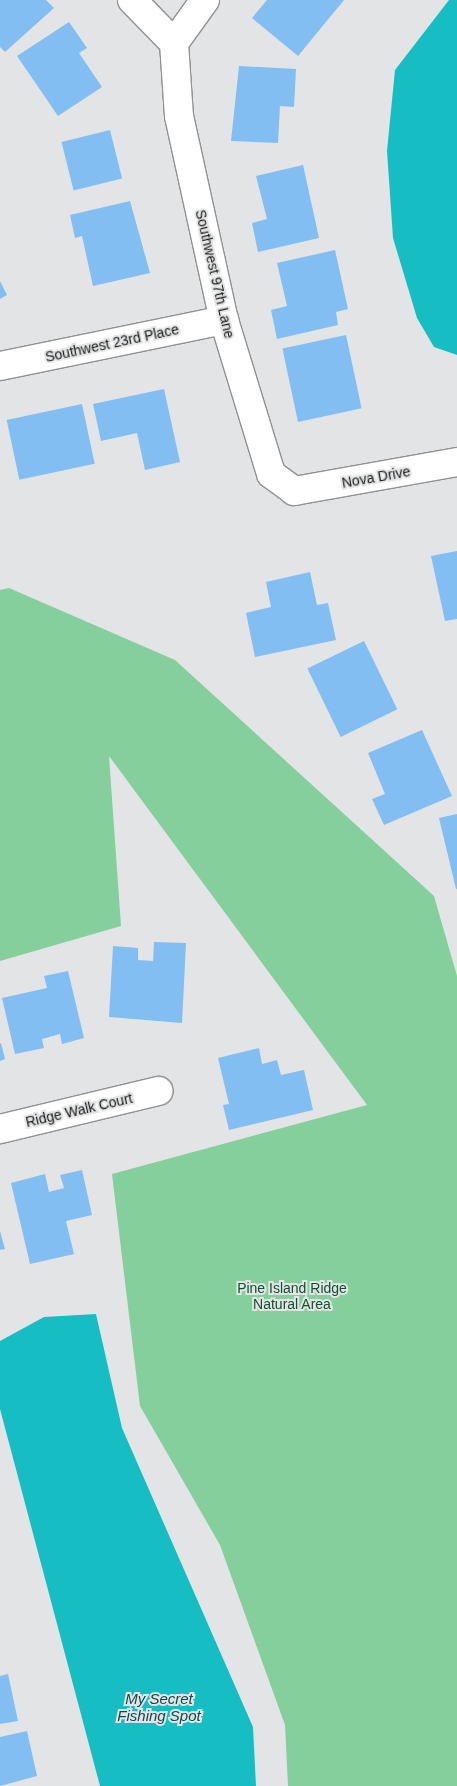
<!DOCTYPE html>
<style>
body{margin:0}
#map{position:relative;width:457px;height:1786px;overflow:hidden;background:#e3e4e5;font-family:Arial,sans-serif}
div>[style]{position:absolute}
.green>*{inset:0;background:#85cf9d}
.water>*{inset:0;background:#16bec3}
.building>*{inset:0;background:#82bef2;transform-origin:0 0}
.roads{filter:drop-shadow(1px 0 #909192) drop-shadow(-1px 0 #909192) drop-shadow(0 1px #909192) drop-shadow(0 -1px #909192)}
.minor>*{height:28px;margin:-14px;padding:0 14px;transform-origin:14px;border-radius:14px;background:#fff}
.tertiary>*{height:28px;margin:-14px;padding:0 14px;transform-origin:14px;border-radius:14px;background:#fff}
span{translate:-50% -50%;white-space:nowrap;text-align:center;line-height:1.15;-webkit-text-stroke:4px #e3e4e5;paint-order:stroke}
.street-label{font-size:14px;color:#181818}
.park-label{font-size:14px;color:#0e522d}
.water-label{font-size:15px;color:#0a4b4e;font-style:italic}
</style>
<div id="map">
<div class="green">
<i style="clip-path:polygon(9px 588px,175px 660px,434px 896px,457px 976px,457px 1786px,288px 1786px,285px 1725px,220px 1545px,140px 1406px,112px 1174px,367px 1105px,109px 756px,121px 926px,0 961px,0 590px)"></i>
</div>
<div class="water">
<i style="clip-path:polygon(449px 0,457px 0,457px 355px,434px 347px,417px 318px,393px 238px,387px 151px,395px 70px)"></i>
<i style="clip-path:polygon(96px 1314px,122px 1428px,253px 1727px,256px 1786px,100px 1786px,0 1409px,0 1341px,44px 1317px)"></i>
</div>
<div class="building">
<i style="clip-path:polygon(0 0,46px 0,54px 8px,5px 52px,0 47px)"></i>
<i style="clip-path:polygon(267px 0,344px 0,298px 56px,252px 18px)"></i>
<i style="clip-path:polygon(69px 22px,87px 48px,79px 53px,102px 87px,58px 116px,17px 56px)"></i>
<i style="clip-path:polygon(239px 66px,296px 69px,294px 107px,280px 106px,278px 143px,231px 141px)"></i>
<i style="left:110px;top:130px;width:50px;height:50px;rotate:76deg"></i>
<i style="clip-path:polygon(303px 165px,319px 238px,258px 252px,252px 223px,267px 219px,256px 176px)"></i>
<i style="clip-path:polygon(130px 201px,150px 273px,93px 286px,82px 236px,75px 238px,70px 215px)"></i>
<i style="clip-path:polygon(335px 250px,348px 309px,336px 312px,338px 325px,277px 339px,271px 310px,287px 306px,277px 263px)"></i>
<i style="clip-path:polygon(0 281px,7px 295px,0 299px)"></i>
<i style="left:346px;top:335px;width:75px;height:65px;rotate:78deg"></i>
<i style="clip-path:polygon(164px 389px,180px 462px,145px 470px,137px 433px,101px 441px,93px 404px)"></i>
<i style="left:82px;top:404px;width:61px;height:77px;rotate:78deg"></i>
<i style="clip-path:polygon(457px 551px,457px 619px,445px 621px,431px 556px)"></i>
<i style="clip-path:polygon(310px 572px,317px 605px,328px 603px,336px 640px,255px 657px,246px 613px,271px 607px,266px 582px)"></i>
<i style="left:364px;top:641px;width:76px;height:63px;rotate:64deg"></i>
<i style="clip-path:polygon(422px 730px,452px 796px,384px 825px,372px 799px,385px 794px,368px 753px)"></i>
<i style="clip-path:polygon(457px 814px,457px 889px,456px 889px,439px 818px)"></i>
<i style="clip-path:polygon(154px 942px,186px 943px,182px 1023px,109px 1017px,113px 946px,138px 948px,138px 960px,153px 961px)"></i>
<i style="clip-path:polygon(68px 971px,84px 1038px,62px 1044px,60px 1034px,42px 1039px,44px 1048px,15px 1054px,2px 998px,47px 988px,44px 976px)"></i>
<i style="clip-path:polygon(1px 1043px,5px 1059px,0 1061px,0 1044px)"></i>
<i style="clip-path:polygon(259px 1048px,262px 1064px,277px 1060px,281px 1075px,304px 1070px,313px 1110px,229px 1130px,223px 1105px,229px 1104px,218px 1058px)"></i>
<i style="clip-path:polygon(82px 1170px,92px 1215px,66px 1221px,74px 1254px,30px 1264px,11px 1183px,45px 1174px,49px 1192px,64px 1188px,60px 1175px)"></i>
<i style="clip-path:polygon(0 1231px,5px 1249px,0 1250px)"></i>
<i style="clip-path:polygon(8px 1674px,18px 1721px,0 1724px,0 1676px)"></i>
<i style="clip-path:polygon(27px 1731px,37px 1776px,0 1786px,0 1737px)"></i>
</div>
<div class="roads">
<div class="minor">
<i style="left:132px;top:0;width:60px;rotate:45.7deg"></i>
<i style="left:174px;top:43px;width:73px;rotate:86.1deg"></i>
<i style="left:179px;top:116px;width:209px;rotate:77.6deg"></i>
<i style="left:224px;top:320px;width:161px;rotate:73deg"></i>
<i style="left:271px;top:474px;width:29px;rotate:36deg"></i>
<i style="left:174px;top:43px;width:53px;rotate:-54.2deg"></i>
<i style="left:0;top:366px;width:229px;rotate:-11.6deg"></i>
<i style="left:0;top:1129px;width:163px;rotate:-13.5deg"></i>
</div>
<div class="tertiary">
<i style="left:294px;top:491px;width:166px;rotate:-10.1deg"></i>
</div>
</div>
<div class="street-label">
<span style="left:215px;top:274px;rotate:77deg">Southwest 97th Lane</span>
<span style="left:112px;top:343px;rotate:-12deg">Southwest 23rd Place</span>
<span style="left:376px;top:477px;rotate:-10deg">Nova Drive</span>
<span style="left:79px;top:1110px;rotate:-13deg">Ridge Walk Court</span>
</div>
<div class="park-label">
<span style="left:292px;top:1296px">Pine Island Ridge<br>Natural Area</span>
</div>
<div class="water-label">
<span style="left:159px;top:1707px">My Secret<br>Fishing Spot</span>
</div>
</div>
